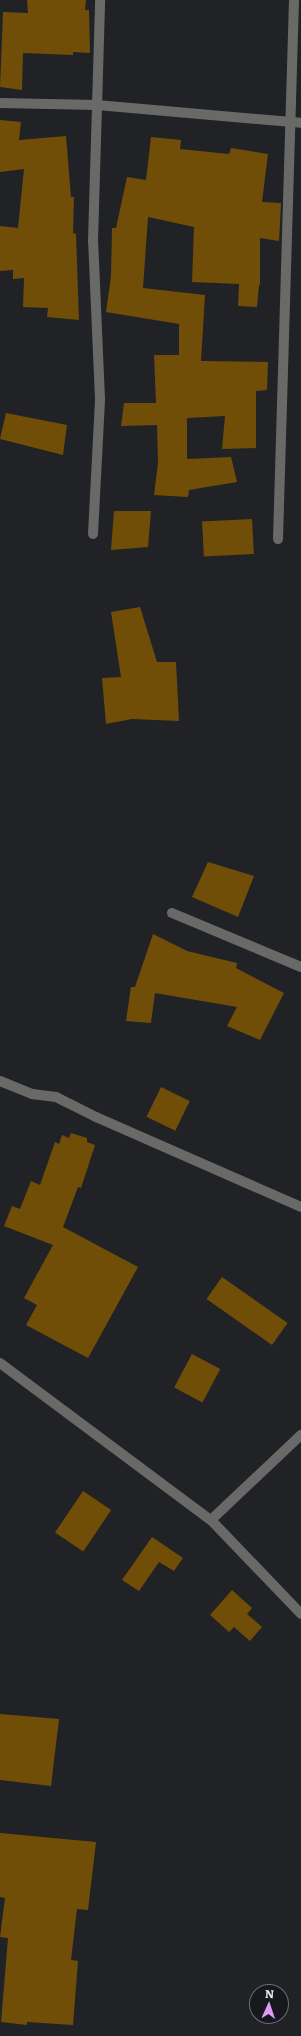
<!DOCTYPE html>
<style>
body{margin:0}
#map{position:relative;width:301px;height:2036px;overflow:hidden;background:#202226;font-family:Literata,serif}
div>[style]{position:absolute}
.building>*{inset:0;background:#714e07;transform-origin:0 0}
.street>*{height:10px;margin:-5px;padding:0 5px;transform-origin:5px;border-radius:5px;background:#696a68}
span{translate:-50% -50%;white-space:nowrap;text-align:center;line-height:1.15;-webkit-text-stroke:3.5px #17181d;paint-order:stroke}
.north{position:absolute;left:249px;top:1984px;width:40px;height:40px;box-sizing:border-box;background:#17181d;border:1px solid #6c6d71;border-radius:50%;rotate:3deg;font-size:11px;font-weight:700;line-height:16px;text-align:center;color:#ebecef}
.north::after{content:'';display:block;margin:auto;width:14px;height:18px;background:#dd99f3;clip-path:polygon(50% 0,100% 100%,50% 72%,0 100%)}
</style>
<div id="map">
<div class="building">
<i style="clip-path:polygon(27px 0,86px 0,85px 10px,89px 10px,90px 53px,73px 52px,73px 55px,23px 53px,22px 90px,0 87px,3px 12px,28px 13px)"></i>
<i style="clip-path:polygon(0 120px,21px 122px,19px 140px,66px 136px,71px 197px,74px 197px,73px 233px,76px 234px,79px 320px,47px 317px,48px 308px,23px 307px,24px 278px,13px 279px,13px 270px,0 271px,0 226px,18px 228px,24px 169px,0 172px)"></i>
<i style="clip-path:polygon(151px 137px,181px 140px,180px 149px,229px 154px,231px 148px,268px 154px,262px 202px,281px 203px,279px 241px,260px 238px,260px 285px,259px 285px,257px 307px,238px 306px,239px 284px,192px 282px,194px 227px,148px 217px,143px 288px,205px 295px,201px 361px,268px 362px,267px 390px,256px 391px,256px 448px,222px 449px,225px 416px,187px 418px,187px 459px,231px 457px,237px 482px,189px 490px,188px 497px,154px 495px,158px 463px,157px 425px,121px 426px,124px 403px,156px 403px,154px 355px,179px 355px,179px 324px,106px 312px,111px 276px,112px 228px,116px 228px,127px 177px,146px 180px)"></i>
<i style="clip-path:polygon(6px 413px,67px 425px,63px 455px,0 439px)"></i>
<i style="clip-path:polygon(114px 511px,151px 511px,148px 547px,111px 550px)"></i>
<i style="left:252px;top:519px;width:35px;height:50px;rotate:87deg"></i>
<i style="clip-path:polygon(140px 607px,157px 662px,176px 662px,179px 721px,132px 719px,106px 724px,102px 678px,121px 677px,111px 612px)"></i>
<i style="clip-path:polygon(208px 862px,254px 876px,238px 917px,192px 897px)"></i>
<i style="clip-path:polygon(153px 934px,187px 951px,237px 963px,236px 968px,284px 993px,260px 1040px,227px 1026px,237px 1007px,155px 993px,151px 1023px,126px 1021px,131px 987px,135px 987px)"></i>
<i style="left:161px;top:1087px;width:32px;height:33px;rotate:26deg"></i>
<i style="clip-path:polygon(71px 1133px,87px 1138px,87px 1142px,95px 1145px,81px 1188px,78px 1187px,63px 1227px,138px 1267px,88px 1358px,26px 1325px,37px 1305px,24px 1298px,53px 1245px,4px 1226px,12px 1206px,20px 1209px,31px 1181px,40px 1185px,55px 1142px,59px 1144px,62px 1135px,69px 1138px)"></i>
<i style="left:222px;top:1277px;width:80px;height:27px;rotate:35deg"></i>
<i style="left:192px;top:1354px;width:32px;height:38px;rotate:28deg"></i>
<i style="left:83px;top:1491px;width:34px;height:50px;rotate:34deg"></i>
<i style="clip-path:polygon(152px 1537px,183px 1558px,174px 1571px,159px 1562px,139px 1591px,122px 1580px)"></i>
<i style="clip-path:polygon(232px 1590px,252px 1608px,247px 1614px,262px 1627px,250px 1641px,234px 1627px,229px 1632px,210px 1615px)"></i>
<i style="clip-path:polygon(0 1714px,59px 1719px,51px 1786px,0 1780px)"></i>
<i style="clip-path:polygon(0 1833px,96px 1842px,88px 1910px,77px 1909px,71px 1960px,78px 1961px,73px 2025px,27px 2022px,27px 2025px,1px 2022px,8px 1938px,0 1937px,5px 1898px,0 1897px)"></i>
</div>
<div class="street">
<i style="left:0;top:103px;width:97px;rotate:1.2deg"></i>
<i style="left:97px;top:105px;width:205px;rotate:5deg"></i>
<i style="left:93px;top:534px;width:135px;rotate:-87deg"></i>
<i style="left:100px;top:399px;width:158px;rotate:-92.5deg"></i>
<i style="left:93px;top:241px;width:241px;rotate:-88.3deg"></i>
<i style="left:278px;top:539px;width:539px;rotate:-88.3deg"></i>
<i style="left:172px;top:913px;width:140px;rotate:22.7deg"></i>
<i style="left:0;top:1081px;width:35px;rotate:22deg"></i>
<i style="left:32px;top:1094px;width:24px;rotate:7deg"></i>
<i style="left:56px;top:1097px;width:45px;rotate:26.6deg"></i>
<i style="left:96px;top:1117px;width:224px;rotate:23.7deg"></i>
<i style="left:0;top:1363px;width:263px;rotate:36.7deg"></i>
<i style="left:211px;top:1520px;width:130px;rotate:46.2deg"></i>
<i style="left:211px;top:1520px;width:124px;rotate:-43.4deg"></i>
</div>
<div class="north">N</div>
</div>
